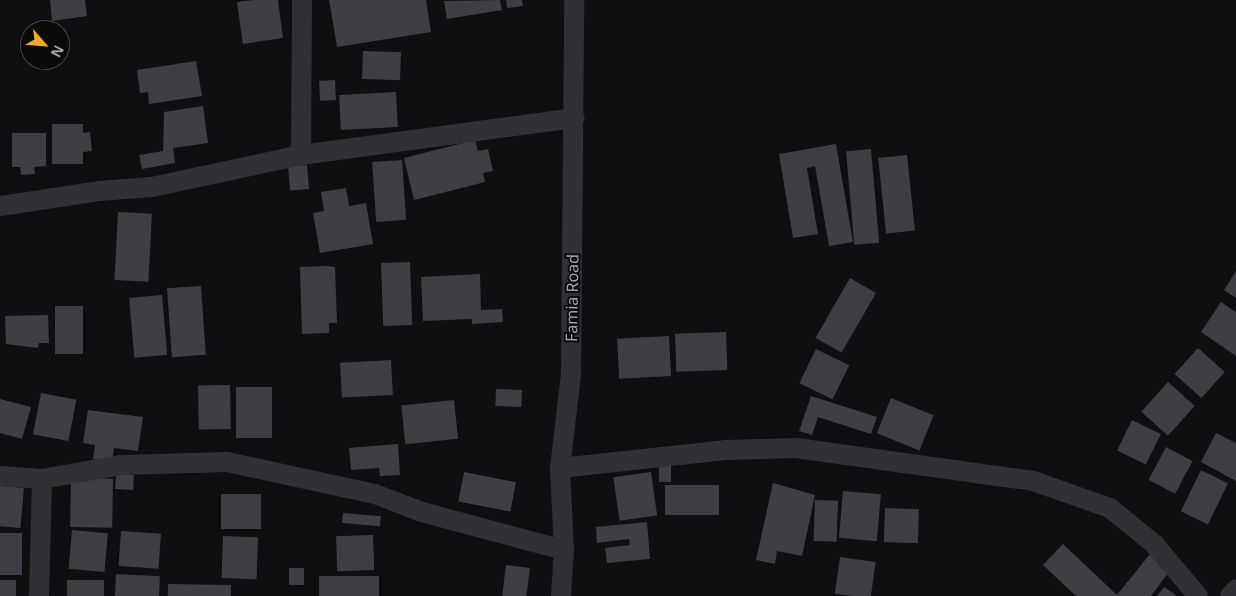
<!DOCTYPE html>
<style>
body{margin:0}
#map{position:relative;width:1236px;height:596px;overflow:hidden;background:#0f0f11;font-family:"Noto Sans",sans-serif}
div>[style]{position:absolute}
.building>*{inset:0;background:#3e3f44;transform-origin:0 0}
.minor>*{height:20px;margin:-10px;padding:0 10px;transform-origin:10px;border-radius:10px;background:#303136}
span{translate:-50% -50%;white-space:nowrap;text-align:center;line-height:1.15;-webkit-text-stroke:4px #0a0a0b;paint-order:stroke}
.street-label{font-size:16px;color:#a0a6b2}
.north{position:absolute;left:20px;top:20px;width:50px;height:50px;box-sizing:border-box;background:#0a0a0b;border:1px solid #46484e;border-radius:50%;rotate:117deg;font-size:14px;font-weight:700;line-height:20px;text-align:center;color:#a0a6b2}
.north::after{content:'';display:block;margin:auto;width:18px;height:22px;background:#f4ac24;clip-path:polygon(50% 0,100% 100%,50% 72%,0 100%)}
</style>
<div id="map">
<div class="building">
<i style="clip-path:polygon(50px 0,85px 0,87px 16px,52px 21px)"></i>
<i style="clip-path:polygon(254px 0,278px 0,283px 38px,243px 44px,237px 2px)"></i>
<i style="clip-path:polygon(329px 0,426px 0,431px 32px,337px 47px)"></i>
<i style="clip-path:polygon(500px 0,502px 10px,447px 19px,444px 1px)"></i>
<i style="clip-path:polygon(506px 0,522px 0,523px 6px,507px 8px)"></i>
<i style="left:363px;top:51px;width:38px;height:28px;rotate:2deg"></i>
<i style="clip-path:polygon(196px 61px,202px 96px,149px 104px,148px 92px,140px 93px,137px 70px)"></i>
<i style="left:335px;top:80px;width:20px;height:16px;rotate:87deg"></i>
<i style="left:396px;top:92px;width:35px;height:57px;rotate:87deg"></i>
<i style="clip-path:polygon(203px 106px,208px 143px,173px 148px,175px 163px,142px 169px,139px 155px,163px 151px,164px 112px)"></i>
<i style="clip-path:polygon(52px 124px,83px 124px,83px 133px,90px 132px,92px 151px,83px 152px,83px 164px,52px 164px)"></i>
<i style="clip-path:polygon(12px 133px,46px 133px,46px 166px,34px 167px,35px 174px,21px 175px,20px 167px,12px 167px)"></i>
<i style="clip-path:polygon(475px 140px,478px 151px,488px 149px,493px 171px,483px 173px,485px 182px,414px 200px,404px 158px)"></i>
<i style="clip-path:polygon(836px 144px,853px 242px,829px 246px,815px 166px,807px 168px,818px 234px,793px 238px,779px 154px)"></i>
<i style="left:871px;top:149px;width:94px;height:25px;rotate:85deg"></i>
<i style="left:907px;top:155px;width:76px;height:29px;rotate:84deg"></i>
<i style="left:402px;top:160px;width:60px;height:30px;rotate:86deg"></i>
<i style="left:307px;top:165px;width:24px;height:19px;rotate:85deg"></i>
<i style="clip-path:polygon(346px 188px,349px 206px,366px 203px,373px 244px,320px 253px,313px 213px,324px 211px,321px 192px)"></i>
<i style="left:118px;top:212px;width:34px;height:68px;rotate:3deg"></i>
<i style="left:410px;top:262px;width:63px;height:29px;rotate:88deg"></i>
<i style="clip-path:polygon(326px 266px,335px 267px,337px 323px,329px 323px,329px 333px,302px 334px,300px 267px)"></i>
<i style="clip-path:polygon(1236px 271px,1236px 298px,1224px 290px)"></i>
<i style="clip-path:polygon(480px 274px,481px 310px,502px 309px,503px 322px,472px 324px,472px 319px,423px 321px,421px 277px)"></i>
<i style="left:850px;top:278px;width:30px;height:69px;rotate:30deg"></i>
<i style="left:201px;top:286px;width:69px;height:34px;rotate:86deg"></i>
<i style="left:162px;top:295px;width:60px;height:33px;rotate:85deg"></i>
<i style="clip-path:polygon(1221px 302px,1236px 312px,1236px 356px,1201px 332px)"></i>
<i style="left:55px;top:306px;width:28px;height:48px"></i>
<i style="clip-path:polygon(48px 315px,49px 343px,39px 343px,38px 348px,6px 344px,5px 316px)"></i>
<i style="left:726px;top:332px;width:38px;height:51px;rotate:88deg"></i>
<i style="left:669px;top:336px;width:40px;height:52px;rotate:87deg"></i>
<i style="left:1198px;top:348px;width:36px;height:35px;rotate:42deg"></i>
<i style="left:816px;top:349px;width:37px;height:38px;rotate:26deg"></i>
<i style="left:391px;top:360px;width:35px;height:51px;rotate:87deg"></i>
<i style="left:1168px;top:382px;width:36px;height:40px;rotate:42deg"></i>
<i style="left:230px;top:385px;width:44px;height:32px;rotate:89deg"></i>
<i style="left:236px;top:387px;width:36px;height:51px"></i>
<i style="left:496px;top:389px;width:26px;height:17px;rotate:2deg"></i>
<i style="left:41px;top:393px;width:36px;height:42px;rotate:11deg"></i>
<i style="clip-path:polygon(811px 396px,877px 417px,871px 434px,818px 417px,812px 435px,799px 431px)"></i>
<i style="left:891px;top:398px;width:46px;height:38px;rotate:22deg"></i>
<i style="clip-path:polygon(0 399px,31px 407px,22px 439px,0 433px)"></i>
<i style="left:454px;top:400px;width:39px;height:53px;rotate:84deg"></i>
<i style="clip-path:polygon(88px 410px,143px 417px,138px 451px,114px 448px,112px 462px,93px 459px,95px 445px,83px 443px)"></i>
<i style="left:1132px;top:420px;width:32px;height:34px;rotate:26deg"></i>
<i style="clip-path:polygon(1216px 433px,1236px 443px,1236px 481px,1201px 462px)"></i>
<i style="clip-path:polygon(398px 444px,400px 475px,380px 476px,379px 468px,351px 470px,349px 448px)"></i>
<i style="left:1166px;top:447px;width:30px;height:37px;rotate:28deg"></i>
<i style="left:659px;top:464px;width:12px;height:18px"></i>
<i style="left:1201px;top:470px;width:30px;height:46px;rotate:26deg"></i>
<i style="left:464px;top:472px;width:53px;height:30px;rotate:11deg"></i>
<i style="left:651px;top:472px;width:44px;height:38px;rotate:82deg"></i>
<i style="left:116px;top:474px;width:18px;height:15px;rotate:3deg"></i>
<i style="left:71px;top:478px;width:42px;height:49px;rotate:1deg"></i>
<i style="clip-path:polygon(773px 483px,815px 495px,802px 556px,777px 551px,775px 564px,756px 560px)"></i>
<i style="left:665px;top:485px;width:54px;height:30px"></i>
<i style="left:0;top:486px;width:24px;height:40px;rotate:5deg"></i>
<i style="left:843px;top:491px;width:38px;height:47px;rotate:5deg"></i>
<i style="left:221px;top:494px;width:40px;height:35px"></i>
<i style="left:815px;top:500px;width:23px;height:41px;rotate:2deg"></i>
<i style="left:885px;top:508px;width:34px;height:34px;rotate:2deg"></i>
<i style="left:343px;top:513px;width:38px;height:10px;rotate:5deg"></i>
<i style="clip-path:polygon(647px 522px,650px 559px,607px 563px,605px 548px,630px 545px,629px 539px,597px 543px,596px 527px)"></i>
<i style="left:72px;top:530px;width:36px;height:39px;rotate:5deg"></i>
<i style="left:121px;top:531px;width:40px;height:35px;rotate:4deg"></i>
<i style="left:0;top:533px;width:22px;height:42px"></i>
<i style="left:373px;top:535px;width:35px;height:37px;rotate:88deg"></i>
<i style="left:223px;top:536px;width:35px;height:42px;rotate:2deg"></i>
<i style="clip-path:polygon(1063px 544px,1117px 595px,1150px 554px,1170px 570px,1151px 596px,1076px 596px,1043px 565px)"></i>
<i style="left:840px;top:557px;width:36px;height:37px;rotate:8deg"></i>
<i style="left:506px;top:565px;width:24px;height:31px;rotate:7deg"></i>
<i style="left:289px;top:568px;width:15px;height:17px"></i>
<i style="left:116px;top:574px;width:44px;height:22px;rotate:3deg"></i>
<i style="left:379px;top:576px;width:20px;height:60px;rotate:90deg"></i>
<i style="left:0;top:580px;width:16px;height:16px"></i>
<i style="left:67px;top:580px;width:37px;height:16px"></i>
<i style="left:168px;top:584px;width:63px;height:12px;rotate:1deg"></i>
<i style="clip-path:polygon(1164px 587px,1177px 596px,1157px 596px)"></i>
</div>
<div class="minor">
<i style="left:301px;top:155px;width:155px;rotate:-89.6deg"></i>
<i style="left:0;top:206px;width:100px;rotate:-8.6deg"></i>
<i style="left:99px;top:191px;width:53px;rotate:-4.3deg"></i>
<i style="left:152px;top:187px;width:152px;rotate:-12.1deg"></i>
<i style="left:301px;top:155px;width:276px;rotate:-7.7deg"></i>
<i style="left:560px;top:468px;width:166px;rotate:-6.2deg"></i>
<i style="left:725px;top:450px;width:71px;rotate:-1.6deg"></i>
<i style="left:796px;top:448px;width:239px;rotate:7.9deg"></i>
<i style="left:1033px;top:481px;width:82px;rotate:19.3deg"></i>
<i style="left:1110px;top:508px;width:57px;rotate:39.3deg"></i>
<i style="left:1154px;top:544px;width:68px;rotate:49.8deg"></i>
<i style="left:0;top:476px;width:42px;rotate:4.1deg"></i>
<i style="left:42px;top:479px;width:80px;rotate:-10deg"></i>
<i style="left:121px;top:465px;width:106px;rotate:-1.6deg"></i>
<i style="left:227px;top:462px;width:151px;rotate:12.2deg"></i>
<i style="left:375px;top:494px;width:50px;rotate:21deg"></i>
<i style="left:422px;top:512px;width:147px;rotate:15deg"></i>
<i style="left:39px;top:596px;width:117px;rotate:-88.5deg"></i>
<i style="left:561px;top:596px;width:46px;rotate:-86.3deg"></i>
<i style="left:564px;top:550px;width:82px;rotate:-92.8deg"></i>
<i style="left:560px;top:468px;width:95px;rotate:-83.3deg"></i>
<i style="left:571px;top:374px;width:374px;rotate:-89.5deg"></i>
<i style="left:1230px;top:596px;width:9px;rotate:-49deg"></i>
</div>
<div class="street-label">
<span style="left:572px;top:298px;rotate:-89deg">Famia Road</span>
</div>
<div class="north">N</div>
</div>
